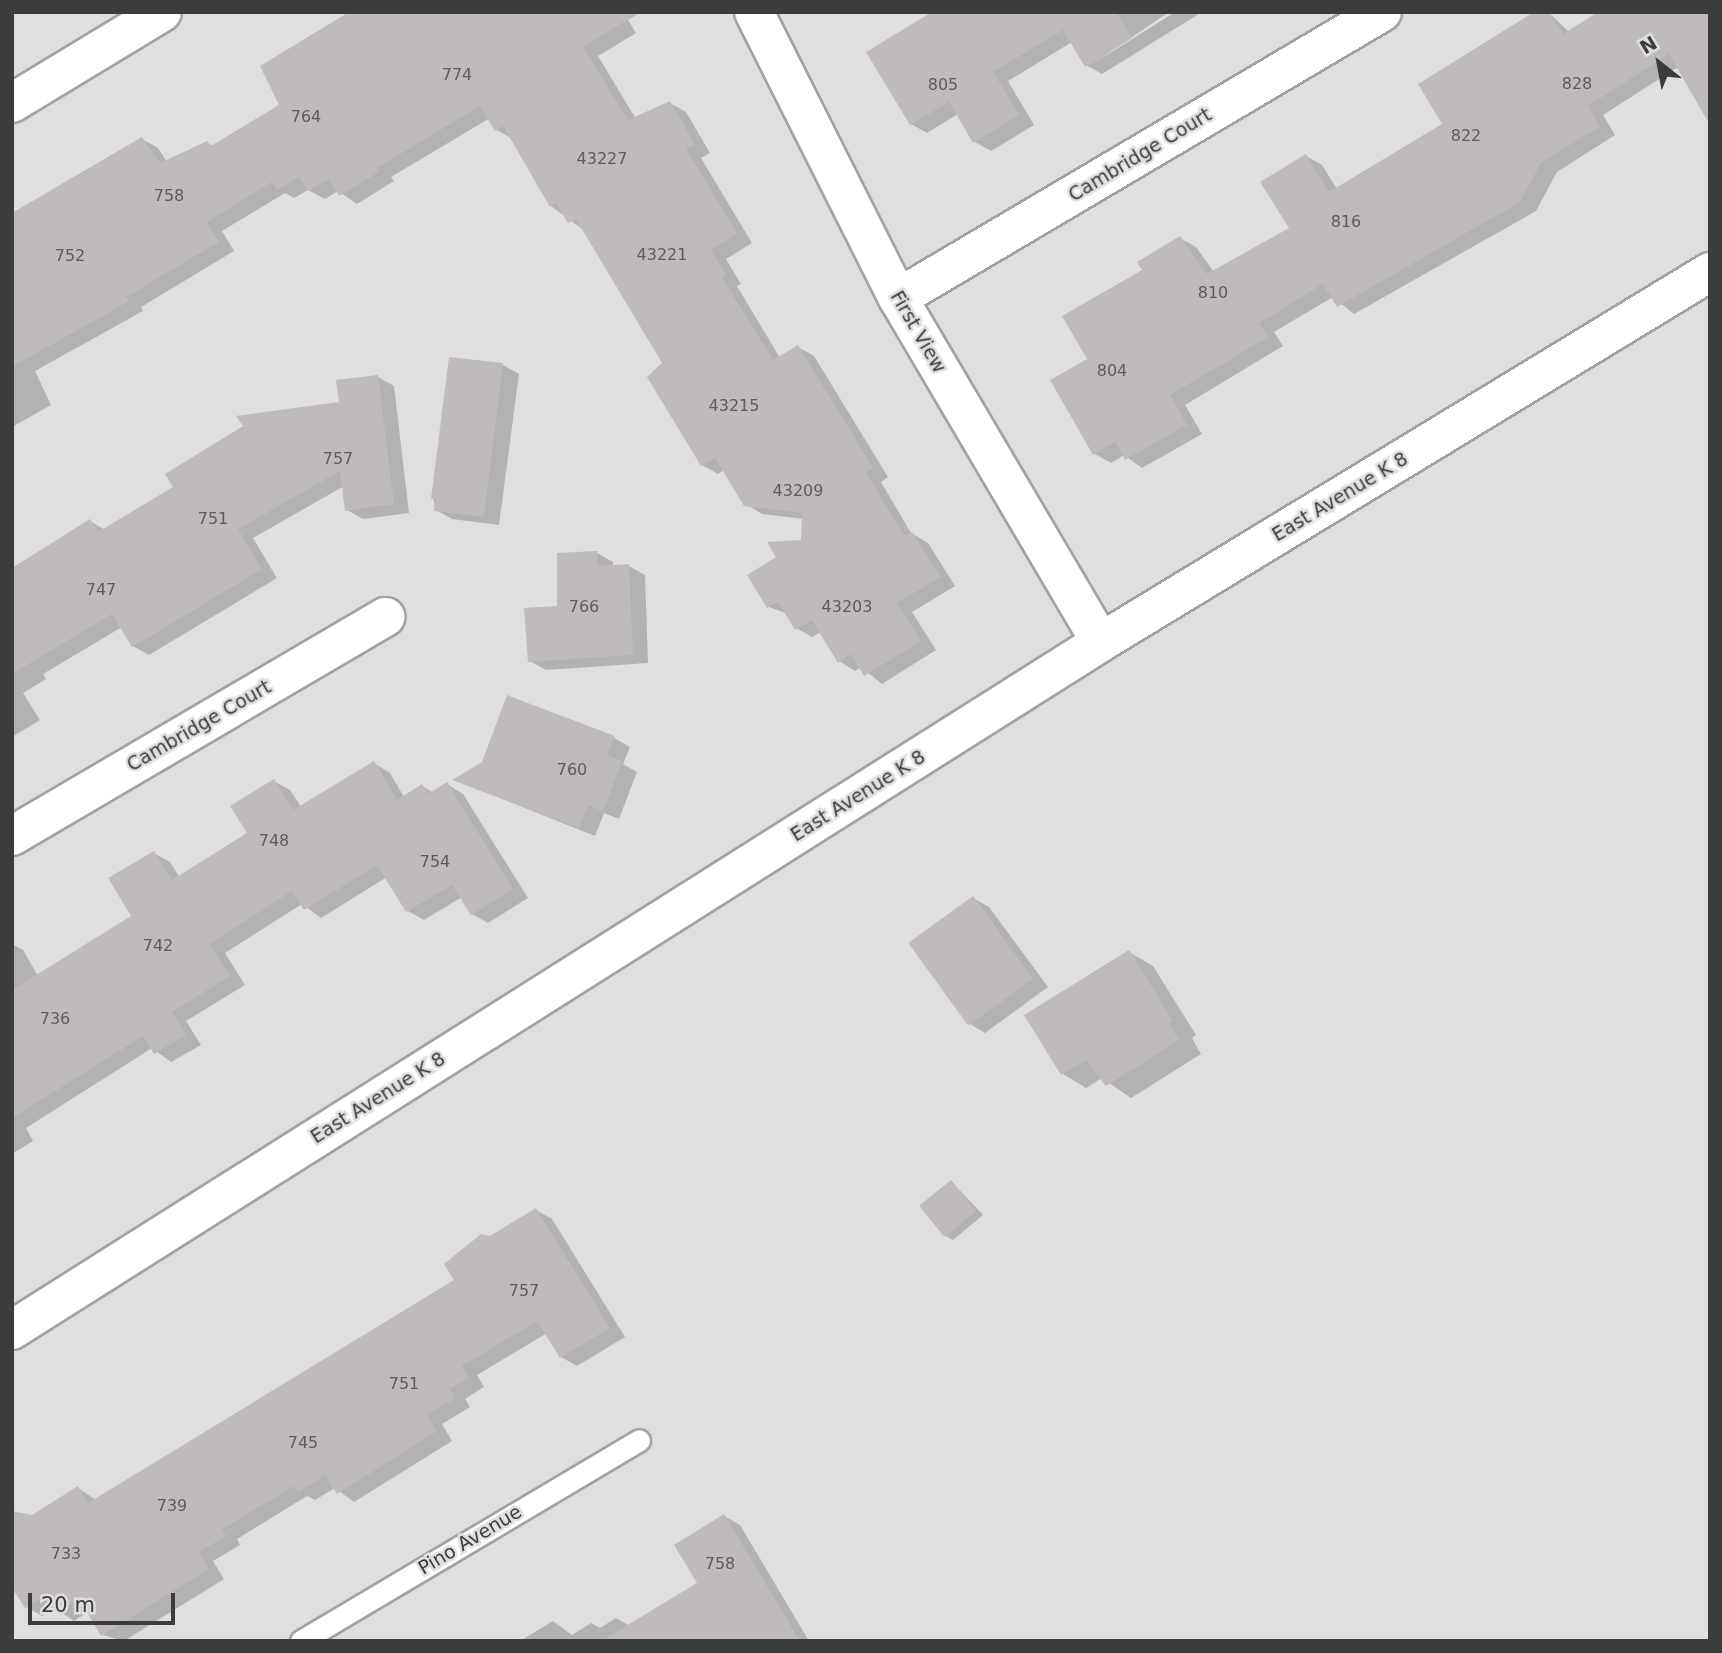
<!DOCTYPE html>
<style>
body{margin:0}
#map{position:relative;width:1722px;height:1653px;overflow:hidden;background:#dfdfe2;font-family:"DejaVu Sans",sans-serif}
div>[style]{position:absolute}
.shadow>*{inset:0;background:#0003}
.building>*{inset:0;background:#bebbba;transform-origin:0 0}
.roads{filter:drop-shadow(2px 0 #a1a2a5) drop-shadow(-2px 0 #a1a2a5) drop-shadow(0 2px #a1a2a5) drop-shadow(0 -2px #a1a2a5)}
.service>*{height:21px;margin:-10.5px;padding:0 10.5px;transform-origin:10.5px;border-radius:10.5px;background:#fff}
.minor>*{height:38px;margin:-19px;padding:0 19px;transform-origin:19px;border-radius:19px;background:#fff}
.tertiary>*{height:38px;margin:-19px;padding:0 19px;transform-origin:19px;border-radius:19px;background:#fff}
span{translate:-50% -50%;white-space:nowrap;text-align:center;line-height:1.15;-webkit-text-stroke:5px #dfdfe2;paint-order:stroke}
.number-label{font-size:16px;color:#5c5c5c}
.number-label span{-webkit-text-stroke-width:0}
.street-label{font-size:19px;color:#3b3c3d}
.frame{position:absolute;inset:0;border:14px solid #3b3c3d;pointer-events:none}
.north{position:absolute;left:1624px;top:28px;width:70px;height:70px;-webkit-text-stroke:5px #dfdfe2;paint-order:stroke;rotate:329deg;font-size:19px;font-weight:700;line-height:28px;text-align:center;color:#3b3c3d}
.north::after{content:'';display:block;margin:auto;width:24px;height:32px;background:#3b3c3d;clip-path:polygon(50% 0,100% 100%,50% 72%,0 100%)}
.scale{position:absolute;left:28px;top:1593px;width:147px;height:32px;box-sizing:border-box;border:4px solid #3b3c3d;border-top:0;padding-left:9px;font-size:21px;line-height:24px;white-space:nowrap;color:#3b3c3d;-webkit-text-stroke:5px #dfdfe2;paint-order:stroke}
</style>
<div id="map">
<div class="shadow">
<i style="clip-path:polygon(440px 12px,641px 12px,628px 20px,636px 33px,598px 56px,636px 119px,670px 103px,686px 112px,710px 153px,701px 158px,752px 243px,726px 259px,741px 284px,737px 286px,780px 358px,798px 347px,814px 356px,888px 477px,881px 482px,911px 533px,928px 543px,955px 586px,912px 612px,936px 650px,882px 684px,861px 667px,855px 671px,839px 661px,821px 632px,812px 637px,796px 628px,788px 614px,769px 607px,803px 542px,804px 519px,762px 514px,746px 504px,724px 470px,718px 474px,702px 465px,665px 364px,585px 231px,551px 206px,511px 138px,497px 130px,490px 118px,391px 177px,394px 181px,357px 204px,338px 191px,325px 199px,308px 190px,294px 198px,285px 193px,222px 231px,234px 251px,141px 307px,143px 311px,35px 371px,51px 405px,12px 427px,12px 273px,142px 139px,158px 148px,167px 162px,207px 143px,214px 146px)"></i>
<i style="clip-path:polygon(936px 12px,1169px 12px,1091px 65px,1175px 12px,1202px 12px,1102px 74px,1086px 65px,1072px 42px,1008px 81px,1034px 125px,991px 151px,975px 142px,958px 114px,927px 133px,911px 124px)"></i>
<i style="clip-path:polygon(1548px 12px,1569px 32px,1710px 12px,1678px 67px,1603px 115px,1615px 135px,1557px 172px,1536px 211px,1354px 314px,1333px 297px,1274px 332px,1283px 346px,1185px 405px,1202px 434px,1142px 468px,1124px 455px,1111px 463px,1095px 454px,1089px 360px,1145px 271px,1180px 238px,1196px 247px,1214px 272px,1291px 229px,1306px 156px,1322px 165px,1337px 189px,1445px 125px)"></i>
<i style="clip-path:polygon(503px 365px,519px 374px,499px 525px,452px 519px,436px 510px,433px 498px)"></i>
<i style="clip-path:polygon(378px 377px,394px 386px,409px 513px,363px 519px,347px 510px,344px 486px,253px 538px,277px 578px,149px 655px,133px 646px,122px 627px,43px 674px,46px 679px,23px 693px,40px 720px,12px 737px,12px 597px,90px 521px,105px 530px,341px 404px)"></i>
<i style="clip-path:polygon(597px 553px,613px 562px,613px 567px,629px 566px,645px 575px,648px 663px,546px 670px,530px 661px,558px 607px)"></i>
<i style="clip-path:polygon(614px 738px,630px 747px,623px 764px,637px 772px,619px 819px,604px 813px,595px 836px,455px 780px)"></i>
<i style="clip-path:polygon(374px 763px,390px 773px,404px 797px,422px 786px,434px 793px,447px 784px,463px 794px,528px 898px,488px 923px,472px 914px,462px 897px,424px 920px,408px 911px,387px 877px,321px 918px,302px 904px,225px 953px,245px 985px,186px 1021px,201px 1045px,171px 1062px,152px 1048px,26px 1128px,33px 1141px,12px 1154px,12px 944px,23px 950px,38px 976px,134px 917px,154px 853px,170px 862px,180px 878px,250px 833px,274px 781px,290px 790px,301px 807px)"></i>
<i style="clip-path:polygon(973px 898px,989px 907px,1048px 987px,985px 1033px,970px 1024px)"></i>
<i style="clip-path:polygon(1129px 952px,1153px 966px,1196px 1035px,1192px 1038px,1201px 1054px,1131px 1098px,1102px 1078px,1086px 1088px,1063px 1074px)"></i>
<i style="clip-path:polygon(952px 1182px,983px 1215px,953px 1240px,946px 1236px)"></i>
<i style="clip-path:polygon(536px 1210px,552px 1219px,625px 1337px,577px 1366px,561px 1357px,547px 1333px,477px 1375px,484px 1387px,465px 1399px,470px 1407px,442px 1424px,452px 1441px,354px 1502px,335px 1488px,315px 1500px,307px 1496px,237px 1539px,240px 1545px,213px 1561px,224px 1579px,124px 1641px,102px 1635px,88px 1612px,74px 1621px,55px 1608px,42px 1616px,26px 1607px,32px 1516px,78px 1488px,96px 1500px,456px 1281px,490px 1237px)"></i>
<i style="clip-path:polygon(724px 1516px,740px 1525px,809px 1641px,520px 1641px,553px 1621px,572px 1635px,591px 1623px,600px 1628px,616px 1618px,630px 1626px,700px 1584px)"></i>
</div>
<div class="building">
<i style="clip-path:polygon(349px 12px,640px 12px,583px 47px,628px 120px,670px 101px,695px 144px,686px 149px,737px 234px,711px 250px,726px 275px,722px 277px,773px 360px,798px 345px,873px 468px,866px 472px,904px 536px,912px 532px,941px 577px,897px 603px,921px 641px,864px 676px,851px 654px,838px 663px,812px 620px,795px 630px,778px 602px,767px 608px,747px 575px,776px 557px,767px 542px,801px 540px,802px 513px,744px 506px,715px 458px,701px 466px,647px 377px,662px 363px,576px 219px,568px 223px,556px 203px,550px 207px,503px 126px,495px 131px,480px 106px,377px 168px,379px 172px,339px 196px,329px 179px,308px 191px,299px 177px,277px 190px,272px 182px,207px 222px,219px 242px,126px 297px,129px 301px,12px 367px,12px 213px,142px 137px,160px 163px,207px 141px,211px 146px,279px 105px,260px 66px)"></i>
<i style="clip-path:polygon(932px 12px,1116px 12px,1132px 38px,1085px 67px,1063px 30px,993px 72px,1019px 115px,973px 143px,949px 102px,910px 125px,866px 52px)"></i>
<i style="clip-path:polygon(1534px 12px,1549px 12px,1563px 34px,1598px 12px,1710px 12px,1710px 125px,1669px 54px,1588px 106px,1600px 126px,1541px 163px,1520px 202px,1337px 307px,1323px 284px,1259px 323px,1268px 337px,1170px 395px,1187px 425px,1125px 460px,1115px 442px,1093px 455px,1050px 380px,1087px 359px,1062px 316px,1142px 270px,1137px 262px,1180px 236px,1207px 274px,1289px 228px,1260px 182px,1306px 154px,1329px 192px,1442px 124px,1418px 84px)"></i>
<i style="clip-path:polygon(449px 357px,503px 363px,484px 517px,434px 511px,435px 498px,431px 499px)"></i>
<i style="clip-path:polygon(378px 375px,394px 504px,345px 511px,340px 471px,238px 529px,262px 569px,132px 647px,112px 614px,12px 674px,12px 568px,90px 519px,98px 532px,173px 487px,165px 474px,243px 426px,236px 416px,339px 402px,336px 380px)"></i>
<i style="clip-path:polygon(597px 551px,598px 566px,629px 564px,633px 655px,528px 662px,524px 608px,557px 606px,557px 553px)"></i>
<i style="clip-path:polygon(507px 695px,615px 736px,607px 755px,622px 761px,603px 811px,588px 805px,579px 828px,452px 780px,482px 762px)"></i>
<i style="clip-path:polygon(374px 761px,397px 800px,422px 784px,428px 794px,447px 782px,513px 889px,471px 915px,452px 885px,406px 912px,377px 865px,304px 910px,292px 891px,210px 944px,230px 976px,172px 1012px,186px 1035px,154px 1054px,143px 1036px,12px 1118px,12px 990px,131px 916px,108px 878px,154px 851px,172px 880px,247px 833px,230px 806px,274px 779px,293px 810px)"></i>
<i style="left:973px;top:896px;width:102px;height:80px;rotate:54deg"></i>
<i style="clip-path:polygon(1129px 950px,1173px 1021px,1169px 1024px,1179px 1040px,1106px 1086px,1086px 1060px,1061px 1075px,1024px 1015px)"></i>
<i style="left:951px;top:1180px;width:40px;height:41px;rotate:51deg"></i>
<i style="clip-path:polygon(536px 1208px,610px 1328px,560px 1358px,537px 1321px,462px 1366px,469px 1378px,450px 1389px,455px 1398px,427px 1415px,437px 1431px,337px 1494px,325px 1475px,298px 1493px,294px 1486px,222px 1529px,226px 1536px,199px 1552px,209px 1569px,101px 1636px,79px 1599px,56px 1613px,45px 1596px,25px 1608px,12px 1588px,12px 1511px,32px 1515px,78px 1486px,88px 1503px,454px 1280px,444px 1264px,481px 1234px,490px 1236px)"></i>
<i style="clip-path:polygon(724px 1514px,800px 1641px,601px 1641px,697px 1583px,674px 1545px)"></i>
</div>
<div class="roads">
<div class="service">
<i style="left:301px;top:1641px;width:393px;rotate:-30.7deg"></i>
</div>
<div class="minor">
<i style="left:754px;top:12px;width:320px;rotate:63.3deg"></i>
<i style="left:898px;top:298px;width:399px;rotate:59.5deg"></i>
<i style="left:12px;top:103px;width:175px;rotate:-31.2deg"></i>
<i style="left:898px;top:298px;width:562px;rotate:-30.58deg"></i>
<i style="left:12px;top:836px;width:433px;rotate:-30.4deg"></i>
</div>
<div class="tertiary">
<i style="left:12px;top:1330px;width:1288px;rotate:-32.28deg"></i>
<i style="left:1101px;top:642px;width:713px;rotate:-31.28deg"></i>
</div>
</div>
<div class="number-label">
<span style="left:457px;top:75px">774</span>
<span style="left:1577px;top:84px">828</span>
<span style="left:943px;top:85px">805</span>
<span style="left:306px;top:117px">764</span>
<span style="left:1466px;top:136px">822</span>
<span style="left:602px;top:159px">43227</span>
<span style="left:169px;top:196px">758</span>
<span style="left:1346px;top:222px">816</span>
<span style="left:662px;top:255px">43221</span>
<span style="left:70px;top:256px">752</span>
<span style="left:1213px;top:293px">810</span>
<span style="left:1112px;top:371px">804</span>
<span style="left:734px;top:406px">43215</span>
<span style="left:338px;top:459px">757</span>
<span style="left:798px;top:491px">43209</span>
<span style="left:213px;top:519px">751</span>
<span style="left:101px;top:590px">747</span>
<span style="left:584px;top:607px">766</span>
<span style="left:847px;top:607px">43203</span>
<span style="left:572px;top:770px">760</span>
<span style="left:274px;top:841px">748</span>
<span style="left:435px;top:862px">754</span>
<span style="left:158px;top:946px">742</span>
<span style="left:55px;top:1019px">736</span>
<span style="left:524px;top:1291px">757</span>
<span style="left:404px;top:1384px">751</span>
<span style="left:303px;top:1443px">745</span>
<span style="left:172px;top:1506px">739</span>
<span style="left:66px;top:1554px">733</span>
<span style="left:720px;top:1564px">758</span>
</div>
<div class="street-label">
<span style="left:1140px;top:155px;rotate:-31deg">Cambridge Court</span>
<span style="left:918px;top:332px;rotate:60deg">First View</span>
<span style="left:1340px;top:497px;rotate:-31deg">East Avenue K 8</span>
<span style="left:199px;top:726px;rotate:-30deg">Cambridge Court</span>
<span style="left:858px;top:796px;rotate:-32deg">East Avenue K 8</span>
<span style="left:378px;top:1098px;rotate:-32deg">East Avenue K 8</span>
<span style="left:470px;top:1540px;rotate:-31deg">Pino Avenue</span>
</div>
<div class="frame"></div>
<div class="north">N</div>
<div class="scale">20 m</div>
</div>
